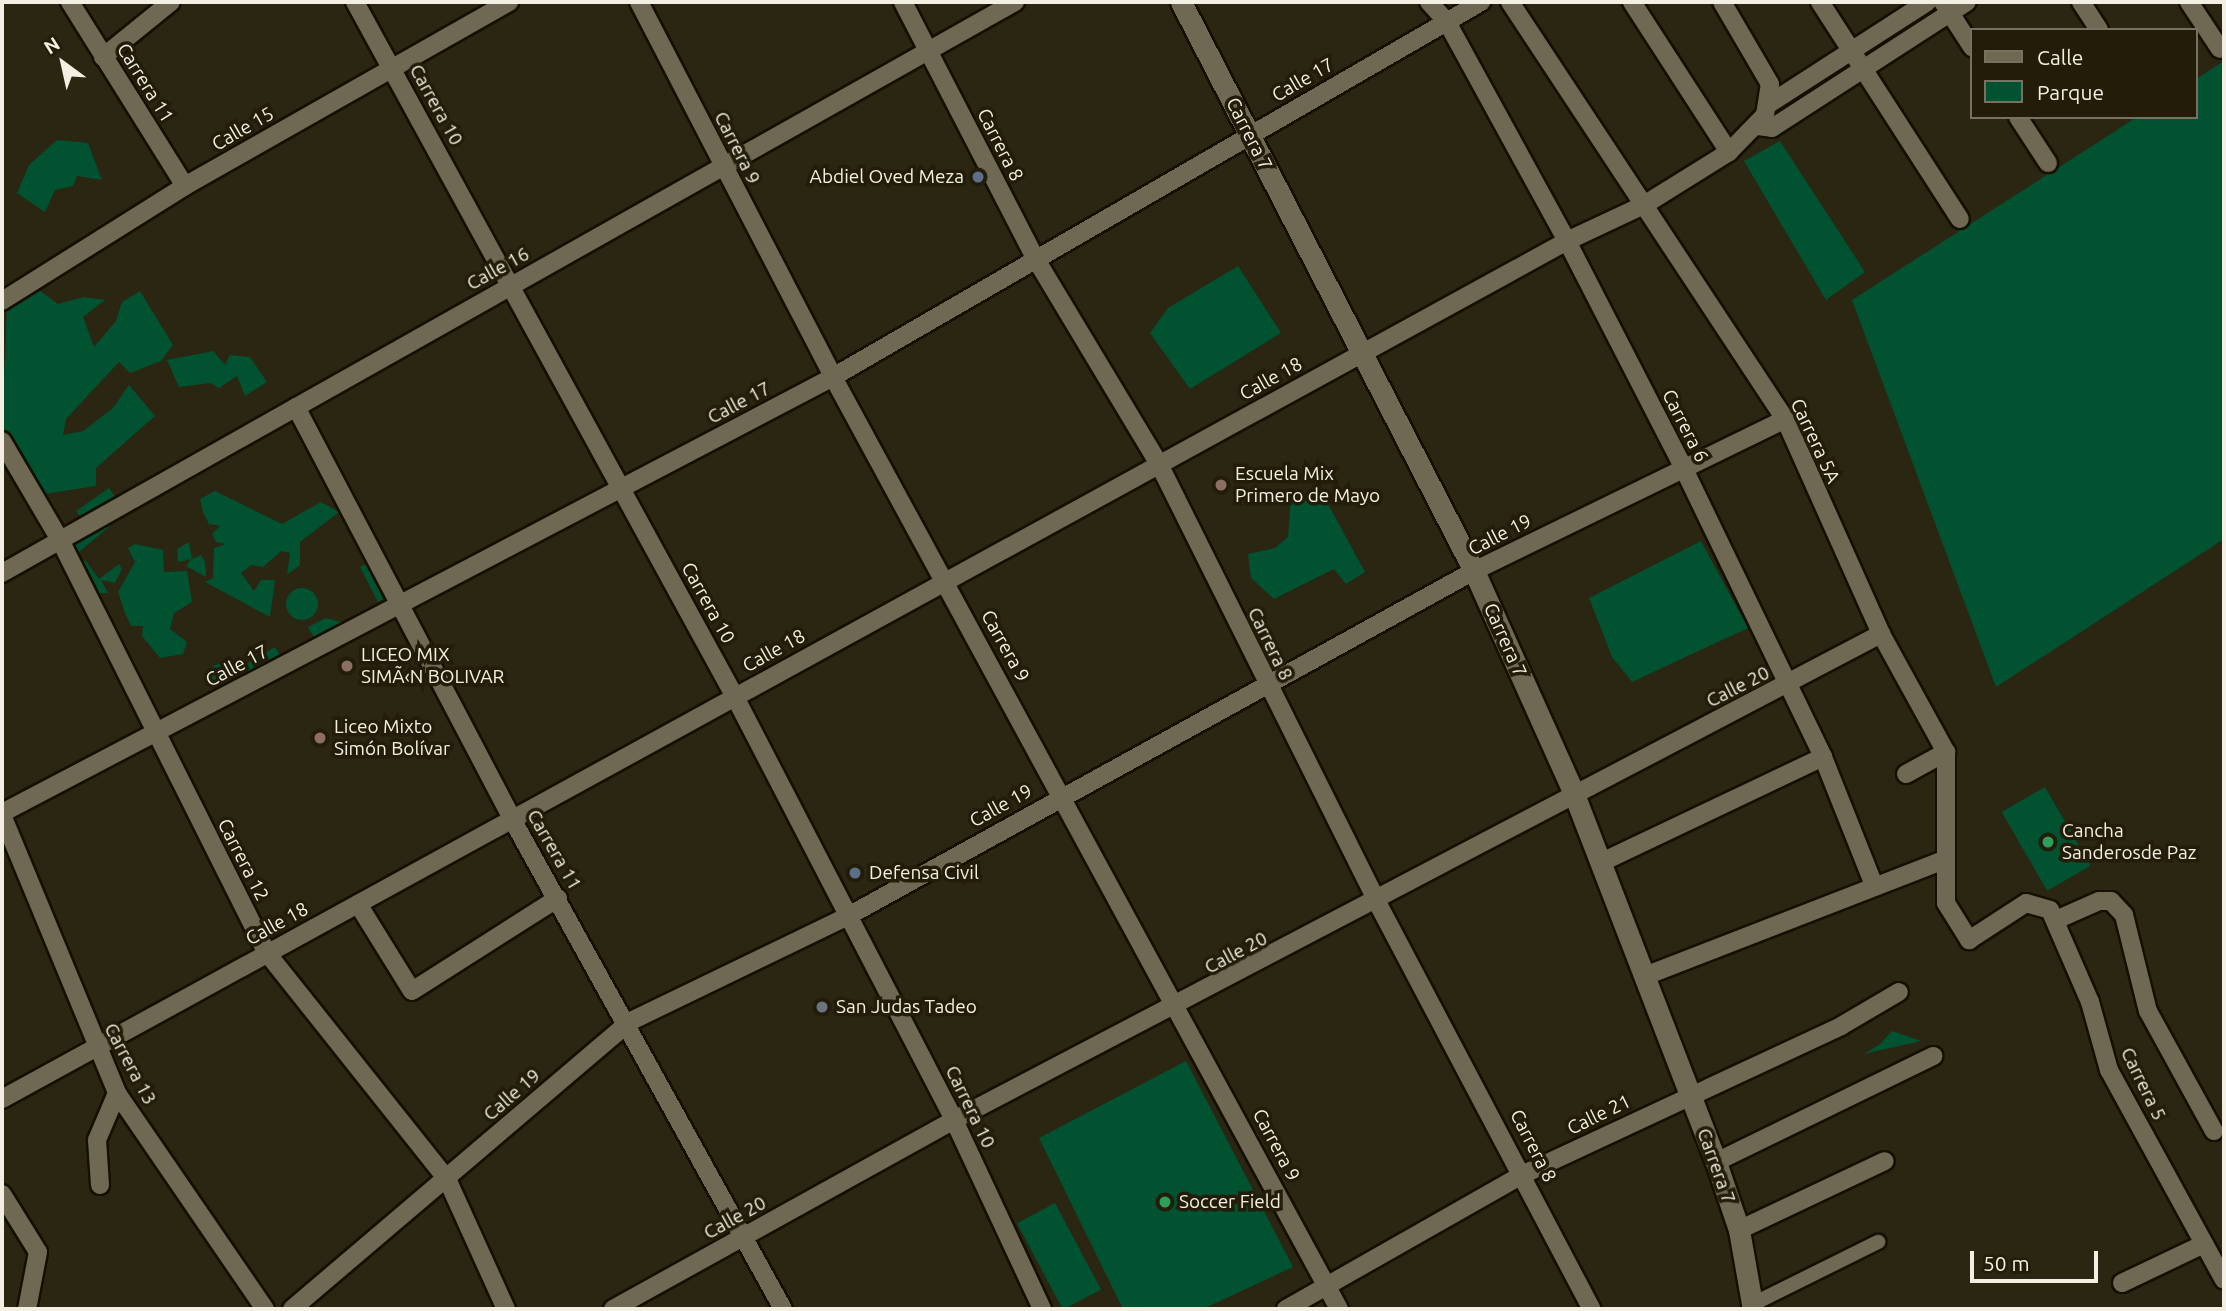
<!DOCTYPE html>
<meta charset="utf-8">
<style>
body{margin:0}
#map{position:relative;width:2226px;height:1311px;overflow:hidden;background:#2b2612;font-family:Ubuntu,sans-serif}
div>[style]{position:absolute}
.green>*{inset:0;background:#005231;transform-origin:0 0}
.round{border-radius:50%}
.roads{filter:drop-shadow(2px 0 #140f00) drop-shadow(-2px 0 #140f00) drop-shadow(0 2px #140f00) drop-shadow(0 -2px #140f00)}
.pedestrian>*{height:14px;margin:-7px;padding:0 7px;transform-origin:7px;border-radius:7px;background:#6f6953}
.minor>*{height:18px;margin:-9px;padding:0 9px;transform-origin:9px;border-radius:9px;background:#6f6953}
.tertiary>*{height:21px;margin:-10.5px;padding:0 10.5px;transform-origin:10.5px;border-radius:10.5px;background:#6f6953}
.dots>*{width:19px;height:19px;translate:-50% -50%;box-sizing:border-box;border:4px solid #221c09;border-radius:50%}
span{translate:-50% -50%;white-space:nowrap;text-align:center;line-height:1.15;-webkit-text-stroke:7px #221c09;paint-order:stroke}
.street-label{font-size:19px;color:#f3f0e3}
.poi-label{font-size:19px;color:#f3f0e3}
.right{translate:-100% -50%;text-align:right}
.left{translate:0 -50%;text-align:left}
.frame{position:absolute;inset:0;border:4px solid #f3f0e3;pointer-events:none}
.legend{position:absolute;left:1970px;top:28px;width:228px;height:91px;box-sizing:border-box;background:#221c09;border:2px solid #767160;margin:0;padding:9px 12px;list-style:none;font-size:21px;color:#f3f0e3}
.legend li{display:flex;align-items:center;gap:14px;height:35px}
.legend b{width:35px;border:2px solid #767160}
.north{position:absolute;left:28px;top:28px;width:70px;height:70px;-webkit-text-stroke:5px #221c09;paint-order:stroke;rotate:327deg;font-size:19px;font-weight:700;line-height:28px;text-align:center;color:#f3f0e3}
.north::after{content:'';display:block;margin:auto;width:24px;height:32px;background:#f3f0e3;clip-path:polygon(50% 0,100% 100%,50% 72%,0 100%)}
.scale{position:absolute;left:1970px;top:1251px;width:128px;height:32px;box-sizing:border-box;border:4px solid #f3f0e3;border-top:0;padding-left:9px;font-size:21px;line-height:24px;white-space:nowrap;color:#f3f0e3;-webkit-text-stroke:5px #221c09;paint-order:stroke}
</style>
<div id="map">
<div class="green">
<i style="clip-path:polygon(2224px 61px,2224px 539px,1996px 687px,1852px 300px,2137px 117px,2196px 117px,2196px 79px)"></i>
<i style="clip-path:polygon(57px 140px,88px 143px,102px 180px,77px 176px,73px 186px,55px 190px,45px 212px,17px 193px,29px 165px)"></i>
<i style="clip-path:polygon(1780px 141px,1865px 272px,1826px 300px,1744px 161px)"></i>
<i style="clip-path:polygon(1238px 266px,1281px 333px,1190px 389px,1150px 333px,1168px 308px)"></i>
<i style="clip-path:polygon(22px 277px,58px 304px,84px 297px,105px 300px,83px 317px,94px 347px,116px 321px,122px 302px,140px 291px,173px 345px,161px 361px,130px 373px,119px 362px,66px 419px,63px 435px,83px 431px,113px 408px,129px 385px,155px 416px,96px 468px,96px 486px,44px 494px,2px 426px,7px 308px,2px 287px)"></i>
<i style="clip-path:polygon(213px 351px,225px 365px,230px 355px,250px 357px,267px 382px,245px 396px,237px 376px,219px 388px,210px 383px,179px 387px,167px 360px)"></i>
<i style="left:109px;top:488px;width:16px;height:40px;rotate:55deg"></i>
<i style="clip-path:polygon(215px 491px,282px 524px,321px 502px,339px 512px,300px 542px,300px 565px,287px 575px,290px 553px,281px 551px,263px 567px,251px 565px,241px 573px,254px 591px,261px 580px,275px 580px,270px 617px,205px 582px,213px 578px,214px 548px,226px 544px,216px 542px,212px 534px,220px 526px,209px 524px,203px 512px,200px 499px)"></i>
<i style="clip-path:polygon(1323px 495px,1365px 572px,1346px 584px,1334px 569px,1274px 599px,1251px 578px,1248px 554px,1275px 548px,1288px 537px,1291px 497px)"></i>
<i style="clip-path:polygon(97px 519px,109px 527px,74px 556px,67px 548px)"></i>
<i style="clip-path:polygon(1701px 541px,1748px 628px,1632px 682px,1612px 657px,1589px 598px)"></i>
<i style="clip-path:polygon(189px 542px,192px 559px,201px 555px,205px 562px,206px 577px,186px 566px,191px 559px,178px 562px,177px 549px)"></i>
<i style="clip-path:polygon(135px 544px,163px 550px,164px 572px,187px 571px,192px 602px,174px 613px,170px 629px,187px 642px,183px 654px,160px 658px,142px 636px,143px 626px,131px 626px,125px 613px,118px 592px,135px 562px,128px 548px)"></i>
<i style="clip-path:polygon(74px 560px,86px 561px,99px 579px,119px 564px,122px 569px,115px 583px,101px 580px,108px 593px,95px 593px,105px 603px,104px 615px)"></i>
<i style="clip-path:polygon(368px 563px,387px 597px,378px 602px,360px 567px)"></i>
<i class="round" style="left:286px;top:588px;width:32px;height:32px"></i>
<i style="clip-path:polygon(326px 618px,341px 622px,345px 644px,308px 666px,302px 661px,319px 646px,308px 627px)"></i>
<i style="clip-path:polygon(275px 647px,281px 657px,242px 676px,236px 670px)"></i>
<i class="round" style="left:208px;top:664px;width:24px;height:24px"></i>
<i style="left:2045px;top:787px;width:91px;height:50px;rotate:60deg"></i>
<i style="clip-path:polygon(1892px 1031px,1921px 1041px,1864px 1054px,1880px 1044px)"></i>
<i style="clip-path:polygon(1186px 1061px,1293px 1267px,1203px 1309px,1123px 1309px,1039px 1138px)"></i>
<i style="left:1055px;top:1203px;width:98px;height:43px;rotate:62deg"></i>
</div>
<div class="roads">
<div class="pedestrian">
<i style="left:1753px;top:1304px;width:140px;rotate:-26.4deg"></i>
</div>
<div class="minor">
<i style="left:70px;top:2px;width:217px;rotate:58deg"></i>
<i style="left:355px;top:2px;width:792px;rotate:61.33deg"></i>
<i style="left:735px;top:697px;width:476px;rotate:62.6deg"></i>
<i style="left:954px;top:1120px;width:208px;rotate:65deg"></i>
<i style="left:639px;top:2px;width:422px;rotate:62.6deg"></i>
<i style="left:833px;top:377px;width:1060px;rotate:61.5deg"></i>
<i style="left:903px;top:2px;width:286px;rotate:62.7deg"></i>
<i style="left:1034px;top:256px;width:243px;rotate:59deg"></i>
<i style="left:1159px;top:464px;width:489px;rotate:63.5deg"></i>
<i style="left:1377px;top:902px;width:460px;rotate:62.2deg"></i>
<i style="left:1429px;top:2px;width:27px;rotate:48deg"></i>
<i style="left:1447px;top:22px;width:250px;rotate:61.3deg"></i>
<i style="left:1567px;top:241px;width:254px;rotate:62.8deg"></i>
<i style="left:1683px;top:467px;width:322px;rotate:64.2deg"></i>
<i style="left:1823px;top:757px;width:138px;rotate:68.3deg"></i>
<i style="left:1510px;top:2px;width:500px;rotate:56.6deg"></i>
<i style="left:1785px;top:419px;width:235px;rotate:65.9deg"></i>
<i style="left:1881px;top:634px;width:135px;rotate:61.2deg"></i>
<i style="left:1946px;top:752px;width:151px;rotate:90deg"></i>
<i style="left:1946px;top:903px;width:44px;rotate:58.1deg"></i>
<i style="left:1969px;top:940px;width:68px;rotate:-33deg"></i>
<i style="left:2026px;top:903px;width:25px;rotate:16deg"></i>
<i style="left:2050px;top:910px;width:100px;rotate:66.5deg"></i>
<i style="left:2090px;top:1002px;width:71px;rotate:74.4deg"></i>
<i style="left:2109px;top:1070px;width:239px;rotate:61.3deg"></i>
<i style="left:1632px;top:2px;width:179px;rotate:57.1deg"></i>
<i style="left:1820px;top:2px;width:258px;rotate:57.2deg"></i>
<i style="left:1943px;top:2px;width:54px;rotate:57.2deg"></i>
<i style="left:2081px;top:2px;width:33px;rotate:57deg"></i>
<i style="left:2189px;top:2px;width:56px;rotate:56.6deg"></i>
<i style="left:103px;top:57px;width:87px;rotate:-39deg"></i>
<i style="left:1769px;top:104px;width:188px;rotate:-32.8deg"></i>
<i style="left:2018px;top:117px;width:55px;rotate:56.9deg"></i>
<i style="left:1758px;top:126px;width:14px;rotate:8deg"></i>
<i style="left:1772px;top:128px;width:232px;rotate:-32.9deg"></i>
<i style="left:2px;top:301px;width:216px;rotate:-32.1deg"></i>
<i style="left:185px;top:186px;width:373px;rotate:-29.6deg"></i>
<i style="left:296px;top:407px;width:465px;rotate:62.3deg"></i>
<i style="left:512px;top:819px;width:560px;rotate:61.05deg"></i>
<i style="left:2px;top:441px;width:115px;rotate:59.6deg"></i>
<i style="left:60px;top:540px;width:462px;rotate:63.4deg"></i>
<i style="left:267px;top:953px;width:289px;rotate:51.5deg"></i>
<i style="left:447px;top:1179px;width:143px;rotate:65.6deg"></i>
<i style="left:2px;top:573px;width:1163px;rotate:-29.41deg"></i>
<i style="left:1906px;top:774px;width:46px;rotate:-28.8deg"></i>
<i style="left:2px;top:813px;width:938px;rotate:-27.68deg"></i>
<i style="left:833px;top:377px;width:749px;rotate:-30.06deg"></i>
<i style="left:2px;top:815px;width:301px;rotate:67.5deg"></i>
<i style="left:117px;top:1093px;width:262px;rotate:55.6deg"></i>
<i style="left:1602px;top:862px;width:245px;rotate:-25.4deg"></i>
<i style="left:358px;top:904px;width:102px;rotate:58.2deg"></i>
<i style="left:412px;top:991px;width:173px;rotate:-32.5deg"></i>
<i style="left:2056px;top:920px;width:47px;rotate:-23.8deg"></i>
<i style="left:2099px;top:901px;width:12px"></i>
<i style="left:2111px;top:901px;width:19px;rotate:47deg"></i>
<i style="left:2124px;top:915px;width:99px;rotate:76deg"></i>
<i style="left:2148px;top:1011px;width:137px;rotate:61.2deg"></i>
<i style="left:1645px;top:976px;width:318px;rotate:-21.2deg"></i>
<i style="left:2px;top:1099px;width:1785px;rotate:-28.73deg"></i>
<i style="left:1567px;top:241px;width:85px;rotate:-25.1deg"></i>
<i style="left:1644px;top:205px;width:100px;rotate:-31.9deg"></i>
<i style="left:1729px;top:152px;width:52px;rotate:-45.8deg"></i>
<i style="left:1765px;top:115px;width:31px;rotate:-81deg"></i>
<i style="left:1770px;top:84px;width:95px;rotate:-120.3deg"></i>
<i style="left:1716px;top:1162px;width:242px;rotate:-26deg"></i>
<i style="left:100px;top:1185px;width:45px;rotate:-93.8deg"></i>
<i style="left:97px;top:1140px;width:51px;rotate:-66.9deg"></i>
<i style="left:2px;top:1194px;width:68px;rotate:58.2deg"></i>
<i style="left:38px;top:1252px;width:58px;rotate:100.9deg"></i>
<i style="left:1739px;top:1230px;width:161px;rotate:-25.3deg"></i>
<i style="left:2122px;top:1283px;width:91px;rotate:-25.4deg"></i>
<i style="left:292px;top:1309px;width:443px;rotate:-40.4deg"></i>
<i style="left:629px;top:1022px;width:246px;rotate:-25.8deg"></i>
<i style="left:850px;top:915px;width:713px;rotate:-28.87deg"></i>
<i style="left:1474px;top:571px;width:346px;rotate:-26deg"></i>
<i style="left:613px;top:1309px;width:390px;rotate:-29deg"></i>
<i style="left:954px;top:1120px;width:1047px;rotate:-27.67deg"></i>
<i style="left:1286px;top:1309px;width:274px;rotate:-29.6deg"></i>
<i style="left:1524px;top:1174px;width:350px;rotate:-25deg"></i>
<i style="left:1841px;top:1026px;width:67px;rotate:-30.4deg"></i>
</div>
<div class="tertiary">
<i style="left:1181px;top:2px;width:640px;rotate:62.75deg"></i>
<i style="left:1474px;top:571px;width:244px;rotate:65.8deg"></i>
<i style="left:1574px;top:794px;width:394px;rotate:68.9deg"></i>
<i style="left:1716px;top:1162px;width:72px;rotate:71.3deg"></i>
<i style="left:1739px;top:1230px;width:80px;rotate:80deg"></i>
</div>
</div>
<div class="dots">
<i style="left:978px;top:177px;background:#5c6f8a"></i>
<i style="left:1221px;top:485px;background:#8d6e63"></i>
<i style="left:347px;top:666px;background:#8d6e63"></i>
<i style="left:320px;top:738px;background:#8d6e63"></i>
<i style="left:2048px;top:842px;background:#2e9e5b"></i>
<i style="left:855px;top:873px;background:#5c6f8a"></i>
<i style="left:822px;top:1007px;background:#6b7280"></i>
<i style="left:1165px;top:1202px;background:#2e9e5b"></i>
</div>
<div class="street-label">
<span style="left:1303px;top:80px;rotate:-30deg">Calle 17</span>
<span style="left:145px;top:83px;rotate:58deg">Carrera 11</span>
<span style="left:436px;top:105px;rotate:61deg">Carrera 10</span>
<span style="left:243px;top:129px;rotate:-30deg">Calle 15</span>
<span style="left:1249px;top:134px;rotate:63deg">Carrera 7</span>
<span style="left:1000px;top:145px;rotate:63deg">Carrera 8</span>
<span style="left:737px;top:148px;rotate:63deg">Carrera 9</span>
<span style="left:498px;top:269px;rotate:-29deg">Calle 16</span>
<span style="left:1271px;top:379px;rotate:-29deg">Calle 18</span>
<span style="left:739px;top:403px;rotate:-28deg">Calle 17</span>
<span style="left:1685px;top:426px;rotate:63deg">Carrera 6</span>
<span style="left:1815px;top:441px;rotate:65deg">Carrera 5A</span>
<span style="left:1500px;top:535px;rotate:-27deg">Calle 19</span>
<span style="left:708px;top:603px;rotate:61deg">Carrera 10</span>
<span style="left:1505px;top:640px;rotate:66deg">Carrera 7</span>
<span style="left:1270px;top:644px;rotate:64deg">Carrera 8</span>
<span style="left:1005px;top:646px;rotate:61deg">Carrera 9</span>
<span style="left:774px;top:651px;rotate:-29deg">Calle 18</span>
<span style="left:237px;top:666px;rotate:-28deg">Calle 17</span>
<span style="left:1738px;top:687px;rotate:-27deg">Calle 20</span>
<span style="left:1001px;top:806px;rotate:-29deg">Calle 19</span>
<span style="left:554px;top:850px;rotate:60deg">Carrera 11</span>
<span style="left:243px;top:860px;rotate:63deg">Carrera 12</span>
<span style="left:277px;top:924px;rotate:-29deg">Calle 18</span>
<span style="left:1236px;top:953px;rotate:-28deg">Calle 20</span>
<span style="left:130px;top:1064px;rotate:62deg">Carrera 13</span>
<span style="left:2143px;top:1084px;rotate:64deg">Carrera 5</span>
<span style="left:512px;top:1095px;rotate:-41deg">Calle 19</span>
<span style="left:970px;top:1107px;rotate:64deg">Carrera 10</span>
<span style="left:1599px;top:1115px;rotate:-26deg">Calle 21</span>
<span style="left:1276px;top:1145px;rotate:62deg">Carrera 9</span>
<span style="left:1533px;top:1146px;rotate:63deg">Carrera 8</span>
<span style="left:1716px;top:1166px;rotate:70deg">Carrera 7</span>
<span style="left:735px;top:1218px;rotate:-29deg">Calle 20</span>
</div>
<div class="poi-label">
<span class="right" style="left:964px;top:177px">Abdiel Oved Meza</span>
<span class="left" style="left:1235px;top:485px">Escuela Mix<br>Primero de Mayo</span>
<span class="left" style="left:361px;top:666px">LICEO MIX<br>SIMÃ‹N BOLIVAR</span>
<span class="left" style="left:334px;top:738px">Liceo Mixto<br>Simón Bolívar</span>
<span class="left" style="left:2062px;top:842px">Cancha<br>Sanderosde Paz</span>
<span class="left" style="left:869px;top:873px">Defensa Civil</span>
<span class="left" style="left:836px;top:1007px">San Judas Tadeo</span>
<span class="left" style="left:1179px;top:1202px">Soccer Field</span>
</div>
<div class="frame"></div>
<ul class="legend">
<li><b style="height:9px;background:#6f6953"></b>Calle</li>
<li><b style="height:19px;background:#005231"></b>Parque</li>
</ul>
<div class="north">N</div>
<div class="scale">50 m</div>
</div>
